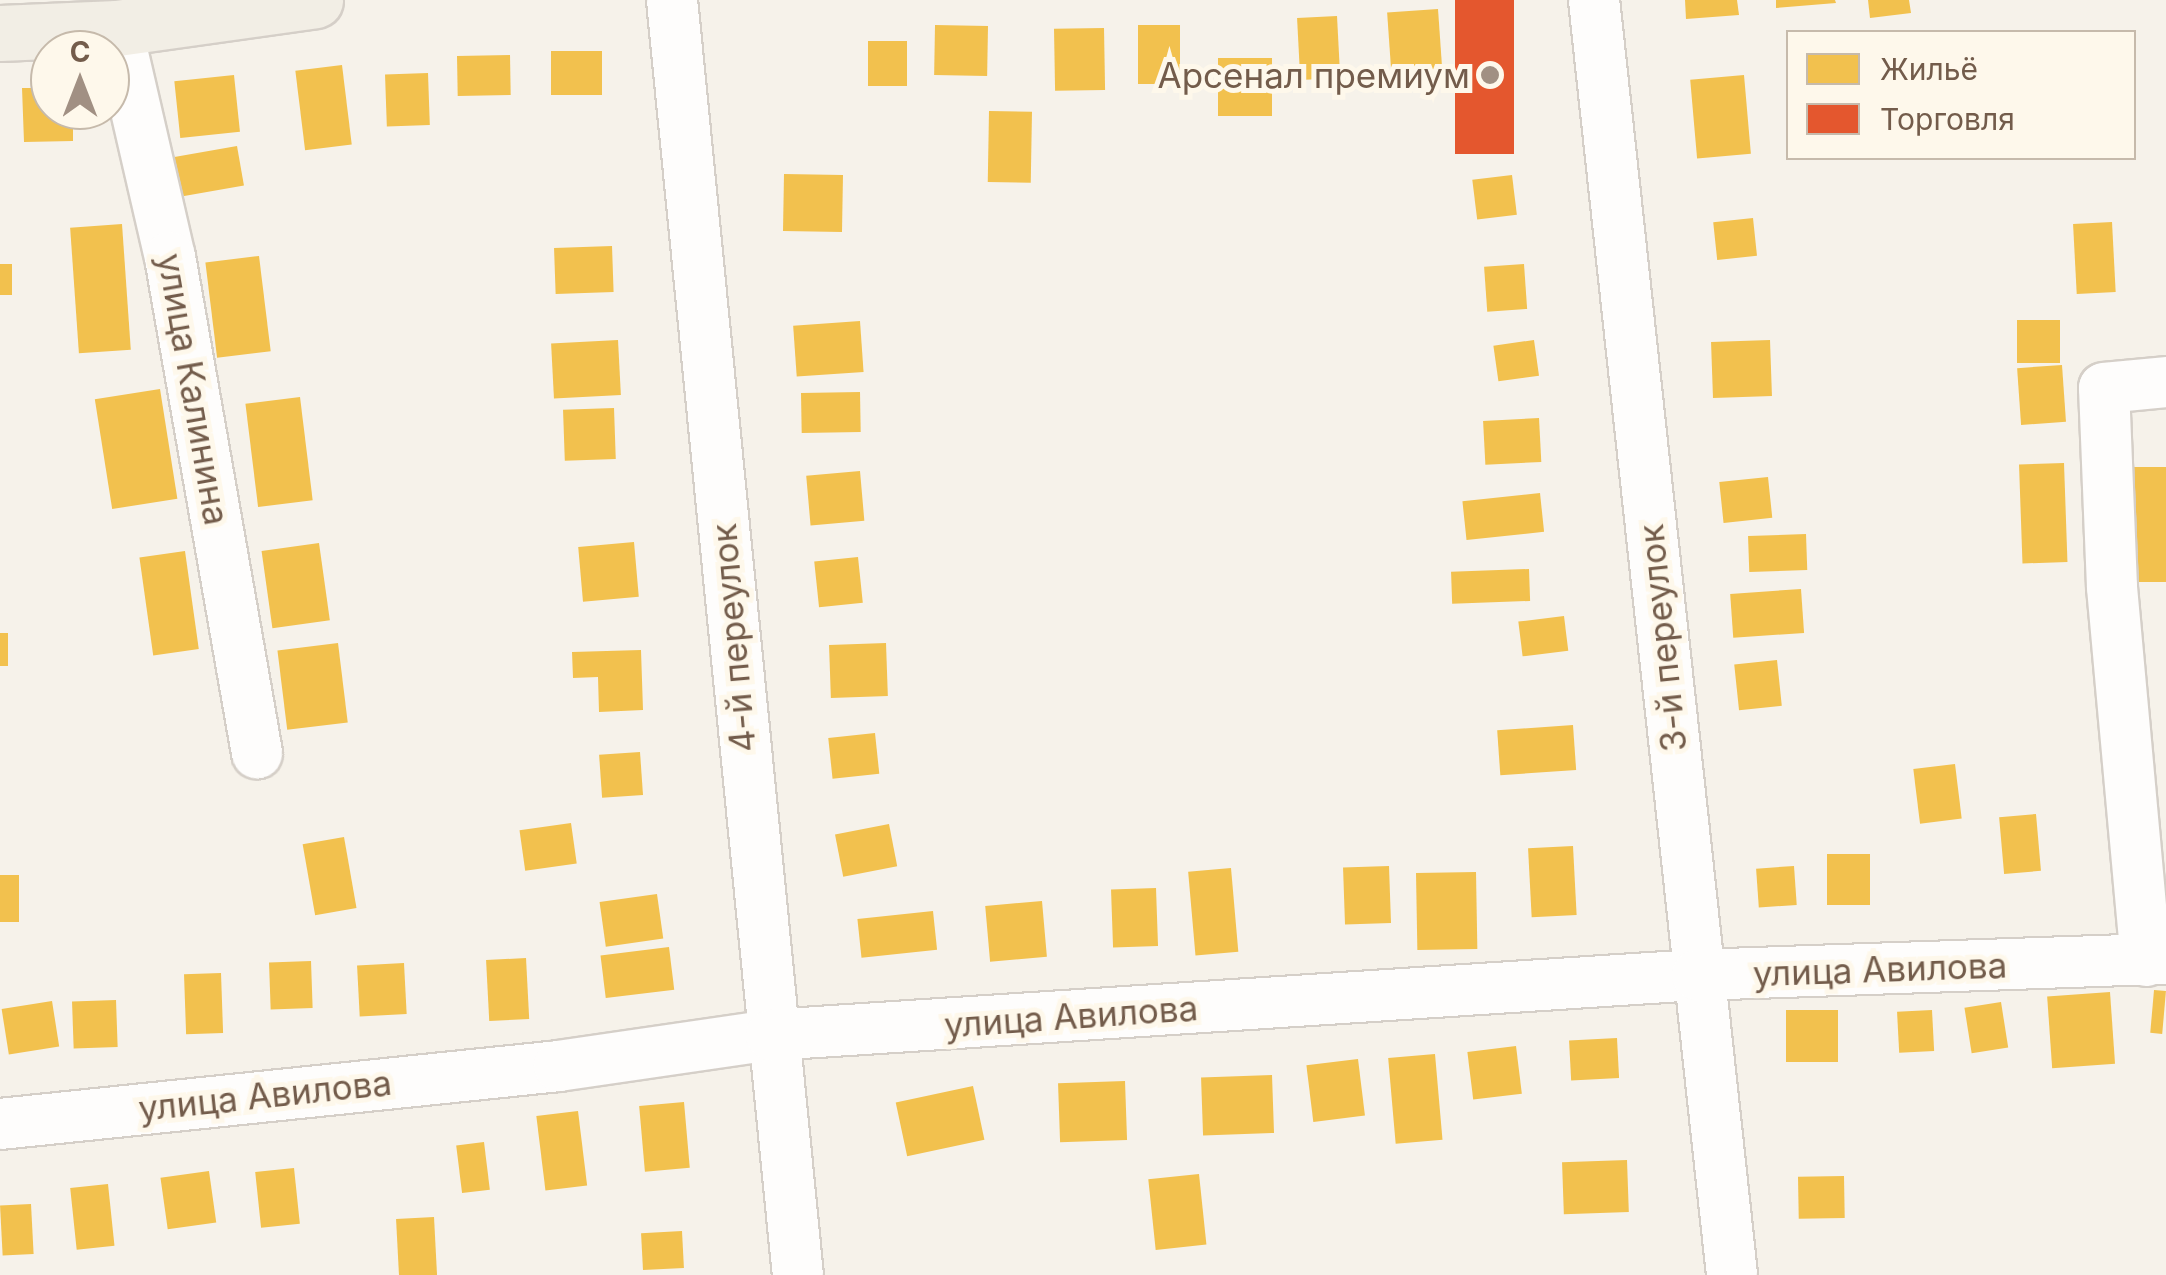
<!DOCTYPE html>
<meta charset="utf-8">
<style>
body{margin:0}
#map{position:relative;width:2166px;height:1275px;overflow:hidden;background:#f6f2ea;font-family:Inter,sans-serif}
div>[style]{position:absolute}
.homes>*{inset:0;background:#f2c14e;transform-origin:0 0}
.shops>*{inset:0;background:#e4572e;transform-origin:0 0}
.roads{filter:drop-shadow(2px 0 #d5cfc8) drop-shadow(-2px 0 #d5cfc8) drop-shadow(0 2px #d5cfc8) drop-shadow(0 -2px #d5cfc8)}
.minor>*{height:50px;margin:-25px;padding:0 25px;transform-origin:25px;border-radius:25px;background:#fefdfc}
.major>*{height:55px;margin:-27.5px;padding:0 27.5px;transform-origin:27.5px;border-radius:27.5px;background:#f2eee5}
.dots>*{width:28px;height:28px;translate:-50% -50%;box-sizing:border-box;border:5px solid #fef8eb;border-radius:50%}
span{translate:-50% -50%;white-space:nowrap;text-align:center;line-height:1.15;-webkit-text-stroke:10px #fef8eb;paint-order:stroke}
.poi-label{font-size:35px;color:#735c4b}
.right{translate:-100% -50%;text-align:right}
.street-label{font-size:35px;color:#735c4b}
.legend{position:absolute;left:1786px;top:30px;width:350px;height:130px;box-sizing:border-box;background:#fef8eb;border:2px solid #c6baab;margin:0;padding:12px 18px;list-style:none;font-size:30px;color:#735c4b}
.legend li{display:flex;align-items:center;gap:20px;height:50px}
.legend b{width:50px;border:2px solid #c6baab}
.north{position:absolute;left:30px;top:30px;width:100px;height:100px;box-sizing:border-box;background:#fef8eb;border:2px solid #c6baab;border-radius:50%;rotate:0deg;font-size:28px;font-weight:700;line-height:40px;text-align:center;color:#735c4b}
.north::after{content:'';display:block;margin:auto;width:35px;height:45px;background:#a19083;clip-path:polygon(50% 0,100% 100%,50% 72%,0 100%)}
</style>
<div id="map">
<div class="homes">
<i style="clip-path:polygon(1685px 0,1737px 0,1739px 15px,1686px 19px)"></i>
<i style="clip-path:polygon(1776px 0,1835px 0,1836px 3px,1776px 8px)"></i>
<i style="clip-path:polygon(1868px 0,1909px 0,1911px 13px,1870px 18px)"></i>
<i style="left:1438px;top:9px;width:60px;height:51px;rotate:86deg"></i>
<i style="left:1337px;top:16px;width:62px;height:40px;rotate:87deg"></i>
<i style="left:1138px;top:25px;width:42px;height:59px"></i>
<i style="left:988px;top:26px;width:50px;height:53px;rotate:91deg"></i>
<i style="left:1104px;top:28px;width:62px;height:50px;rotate:89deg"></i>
<i style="left:868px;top:41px;width:39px;height:45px"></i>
<i style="left:551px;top:51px;width:51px;height:44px"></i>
<i style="left:510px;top:55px;width:40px;height:53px;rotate:89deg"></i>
<i style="left:1218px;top:58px;width:54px;height:58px"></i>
<i style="left:342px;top:65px;width:80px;height:47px;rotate:83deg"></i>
<i style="left:428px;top:73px;width:52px;height:43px;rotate:88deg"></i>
<i style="left:234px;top:75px;width:57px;height:60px;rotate:84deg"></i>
<i style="left:1744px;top:75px;width:79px;height:54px;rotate:85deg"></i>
<i style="clip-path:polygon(22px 88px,50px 88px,50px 110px,73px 110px,73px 141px,24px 142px)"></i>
<i style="left:989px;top:111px;width:43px;height:71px;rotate:1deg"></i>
<i style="left:237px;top:146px;width:40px;height:65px;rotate:80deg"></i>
<i style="left:784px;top:174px;width:59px;height:57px;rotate:1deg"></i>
<i style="left:1512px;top:175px;width:40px;height:40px;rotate:83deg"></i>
<i style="left:1753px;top:218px;width:38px;height:40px;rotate:84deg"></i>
<i style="left:2112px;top:222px;width:70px;height:39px;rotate:87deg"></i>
<i style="left:122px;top:224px;width:126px;height:52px;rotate:86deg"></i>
<i style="left:612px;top:246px;width:46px;height:58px;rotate:88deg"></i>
<i style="left:259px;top:256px;width:96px;height:54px;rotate:83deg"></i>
<i style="left:0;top:264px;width:12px;height:31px"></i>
<i style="left:1524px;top:264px;width:45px;height:40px;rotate:86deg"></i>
<i style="left:2017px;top:320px;width:43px;height:43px"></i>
<i style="left:860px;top:321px;width:51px;height:67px;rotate:86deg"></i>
<i style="left:618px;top:340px;width:55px;height:67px;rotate:87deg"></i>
<i style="left:1534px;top:340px;width:36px;height:41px;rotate:82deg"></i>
<i style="left:1770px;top:340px;width:56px;height:59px;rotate:88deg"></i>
<i style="left:2062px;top:365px;width:57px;height:45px;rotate:86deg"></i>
<i style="left:160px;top:389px;width:111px;height:66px;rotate:81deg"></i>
<i style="left:860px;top:392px;width:40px;height:59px;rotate:89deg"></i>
<i style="left:300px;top:397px;width:104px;height:55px;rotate:83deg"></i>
<i style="left:614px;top:408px;width:51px;height:51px;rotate:88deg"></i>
<i style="left:1539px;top:418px;width:44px;height:56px;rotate:87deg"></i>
<i style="left:2064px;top:463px;width:99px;height:45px;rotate:88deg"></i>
<i style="left:2166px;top:467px;width:115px;height:53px;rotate:90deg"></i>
<i style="left:860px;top:471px;width:50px;height:54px;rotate:85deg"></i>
<i style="left:1768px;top:477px;width:41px;height:49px;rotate:84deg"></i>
<i style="left:1540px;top:493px;width:39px;height:78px;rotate:84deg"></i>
<i style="left:1806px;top:534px;width:36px;height:58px;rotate:88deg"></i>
<i style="left:634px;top:542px;width:55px;height:56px;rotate:85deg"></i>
<i style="left:319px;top:543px;width:78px;height:58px;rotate:82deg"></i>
<i style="left:185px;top:551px;width:99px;height:46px;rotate:82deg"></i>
<i style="left:858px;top:557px;width:46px;height:44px;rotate:84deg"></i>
<i style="left:1529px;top:569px;width:32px;height:78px;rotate:88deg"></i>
<i style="left:1801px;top:589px;width:44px;height:71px;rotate:86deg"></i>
<i style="left:1564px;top:616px;width:35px;height:46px;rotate:83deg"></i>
<i style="left:0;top:633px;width:8px;height:33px"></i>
<i style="left:338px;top:643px;width:80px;height:61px;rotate:83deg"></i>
<i style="left:886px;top:643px;width:53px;height:57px;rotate:88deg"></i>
<i style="clip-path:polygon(641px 650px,643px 710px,599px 712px,598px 677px,573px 678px,572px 652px)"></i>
<i style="left:1777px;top:660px;width:46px;height:43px;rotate:84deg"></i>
<i style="left:1573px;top:725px;width:45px;height:76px;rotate:86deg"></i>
<i style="left:875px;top:733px;width:41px;height:47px;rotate:84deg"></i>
<i style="left:640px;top:752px;width:43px;height:41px;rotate:86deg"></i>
<i style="left:1955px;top:764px;width:55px;height:42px;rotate:83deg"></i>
<i style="left:2036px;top:814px;width:57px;height:37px;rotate:85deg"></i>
<i style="left:571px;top:823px;width:41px;height:52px;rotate:82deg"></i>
<i style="left:889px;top:824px;width:43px;height:55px;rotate:79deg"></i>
<i style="left:344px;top:837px;width:72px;height:42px;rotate:80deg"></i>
<i style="left:1573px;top:846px;width:69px;height:45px;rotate:87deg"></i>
<i style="left:1870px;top:854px;width:51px;height:43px;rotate:90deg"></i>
<i style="left:1389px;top:866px;width:57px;height:46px;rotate:88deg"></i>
<i style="left:1794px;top:866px;width:39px;height:38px;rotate:86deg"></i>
<i style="left:1231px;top:868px;width:84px;height:43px;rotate:85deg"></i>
<i style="left:1476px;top:872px;width:77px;height:60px;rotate:89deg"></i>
<i style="left:0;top:875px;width:19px;height:47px"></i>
<i style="left:1156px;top:888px;width:58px;height:45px;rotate:88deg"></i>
<i style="left:657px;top:894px;width:45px;height:58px;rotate:82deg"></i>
<i style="left:1042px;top:901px;width:56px;height:57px;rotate:85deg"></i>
<i style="left:933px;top:911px;width:39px;height:76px;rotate:84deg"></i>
<i style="left:669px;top:947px;width:43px;height:69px;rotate:83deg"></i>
<i style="left:526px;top:958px;width:61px;height:40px;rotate:87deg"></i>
<i style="left:311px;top:961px;width:47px;height:42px;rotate:88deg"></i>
<i style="left:404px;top:963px;width:51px;height:47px;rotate:87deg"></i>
<i style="left:221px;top:973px;width:60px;height:37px;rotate:88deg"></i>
<i style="left:2154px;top:990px;width:12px;height:43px;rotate:5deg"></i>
<i style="left:2110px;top:992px;width:72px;height:63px;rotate:86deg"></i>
<i style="left:116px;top:1000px;width:47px;height:44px;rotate:88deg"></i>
<i style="left:52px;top:1001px;width:46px;height:51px;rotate:81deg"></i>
<i style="left:2001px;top:1002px;width:46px;height:37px;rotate:81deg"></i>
<i style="left:1786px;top:1010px;width:52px;height:52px"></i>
<i style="left:1932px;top:1010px;width:41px;height:35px;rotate:87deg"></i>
<i style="left:1617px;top:1038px;width:40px;height:48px;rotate:87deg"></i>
<i style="left:1516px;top:1046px;width:48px;height:49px;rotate:83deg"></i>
<i style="left:1435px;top:1054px;width:86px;height:47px;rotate:85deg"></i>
<i style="left:1358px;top:1059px;width:57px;height:52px;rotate:83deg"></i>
<i style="left:1272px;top:1075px;width:58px;height:71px;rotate:88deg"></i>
<i style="left:1125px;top:1081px;width:59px;height:67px;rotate:88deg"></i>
<i style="left:973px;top:1086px;width:55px;height:79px;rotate:78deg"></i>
<i style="left:684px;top:1102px;width:66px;height:45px;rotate:85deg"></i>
<i style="left:578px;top:1111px;width:75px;height:42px;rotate:83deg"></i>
<i style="left:484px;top:1142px;width:48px;height:28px;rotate:83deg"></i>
<i style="left:1627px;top:1160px;width:52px;height:65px;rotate:88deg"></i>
<i style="left:294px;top:1168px;width:56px;height:39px;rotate:84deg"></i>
<i style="left:209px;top:1171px;width:52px;height:49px;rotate:82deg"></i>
<i style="left:1199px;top:1174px;width:71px;height:51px;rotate:84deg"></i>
<i style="left:1844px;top:1176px;width:42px;height:46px;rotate:89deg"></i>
<i style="left:108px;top:1184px;width:62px;height:38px;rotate:84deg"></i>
<i style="left:31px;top:1204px;width:50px;height:31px;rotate:87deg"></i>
<i style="left:434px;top:1217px;width:58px;height:38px;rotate:87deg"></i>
<i style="left:682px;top:1231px;width:37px;height:41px;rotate:87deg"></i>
</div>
<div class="shops">
<i style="left:1455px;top:0;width:59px;height:154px"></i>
</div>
<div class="roads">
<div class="minor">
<i style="left:672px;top:0;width:1281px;rotate:84.36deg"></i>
<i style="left:1594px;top:0;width:1282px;rotate:83.82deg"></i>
<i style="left:117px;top:28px;width:235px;rotate:77deg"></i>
<i style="left:170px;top:257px;width:504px;rotate:80.05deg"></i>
<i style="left:2146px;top:961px;width:376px;rotate:-95.2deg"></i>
<i style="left:2112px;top:587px;width:199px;rotate:-92.3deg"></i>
<i style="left:2104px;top:388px;width:62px;rotate:-5.5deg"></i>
<i style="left:0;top:1124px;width:562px;rotate:-5.92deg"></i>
<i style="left:559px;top:1066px;width:214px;rotate:-8.3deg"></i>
<i style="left:771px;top:1035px;width:928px;rotate:-3.71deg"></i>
<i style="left:1697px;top:975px;width:469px;rotate:-2deg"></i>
</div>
<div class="major">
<i style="left:0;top:33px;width:117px;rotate:-2.4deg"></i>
<i style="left:117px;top:28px;width:200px;rotate:-8deg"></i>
</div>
</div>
<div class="dots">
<i style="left:1490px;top:75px;background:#a19083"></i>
</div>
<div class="poi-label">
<span class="right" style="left:1470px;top:75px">Арсенал премиум</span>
</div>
<div class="street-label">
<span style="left:194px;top:389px;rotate:80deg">улица Калинина</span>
<span style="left:733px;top:638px;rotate:-95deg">4-й переулок</span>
<span style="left:1662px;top:638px;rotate:-96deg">3-й переулок</span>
<span style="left:1880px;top:969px;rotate:-2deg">улица Авилова</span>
<span style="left:1071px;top:1016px;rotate:-4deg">улица Авилова</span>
<span style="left:265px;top:1095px;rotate:-6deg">улица Авилова</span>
</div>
<ul class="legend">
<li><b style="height:28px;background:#f2c14e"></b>Жильё</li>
<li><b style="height:28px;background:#e4572e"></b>Торговля</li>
</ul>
<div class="north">С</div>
</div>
